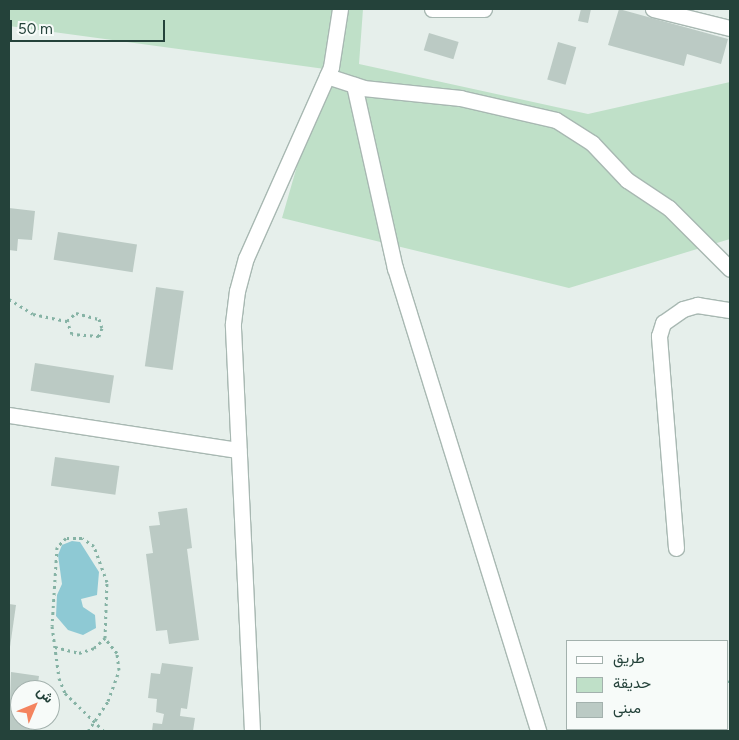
<!DOCTYPE html>
<meta charset="utf-8">
<style>
body{margin:0}
#map{position:relative;width:739px;height:740px;overflow:hidden;background:#e6efeb;font-family:Figtree,Vazirmatn,sans-serif}
div>[style]{position:absolute}
.green>*{inset:0;background:#bfe0c8}
.water>*{inset:0;background:#8ec9d4}
.building>*{inset:0;background:#bbcac4;transform-origin:0 0}
.path>*{height:3px;margin-top:-1.5px;transform-origin:0;background:repeating-linear-gradient(90deg,#86b3a5 0 2.5px,transparent 0 6.5px)}
.roads{filter:drop-shadow(1px 0 #a8b8b2) drop-shadow(-1px 0 #a8b8b2) drop-shadow(0 1px #a8b8b2) drop-shadow(0 -1px #a8b8b2)}
.minor>*{height:15px;margin:-7.5px;padding:0 7.5px;transform-origin:7.5px;border-radius:7.5px;background:#fff}
span{translate:-50% -50%;white-space:nowrap;text-align:center;line-height:1.15;-webkit-text-stroke:4px #f7fbf9;paint-order:stroke}
.frame{position:absolute;inset:0;border:10px solid #24423a;pointer-events:none}
.legend{position:absolute;left:566px;top:640px;width:162px;height:90px;box-sizing:border-box;background:#f7fbf9;border:1px solid #a3b1ad;margin:0;padding:6px 9px;list-style:none;font-size:15px;color:#24423a}
.legend li{display:flex;align-items:center;gap:10px;height:25px}
.legend b{width:25px;border:1px solid #a3b1ad}
.north{position:absolute;left:10px;top:680px;width:50px;height:50px;box-sizing:border-box;background:#f7fbf9;border:1px solid #a3b1ad;border-radius:50%;rotate:45deg;font-size:14px;font-weight:700;line-height:20px;text-align:center;color:#24423a}
.north::after{content:'';display:block;margin:auto;width:18px;height:22px;background:#f4845f;clip-path:polygon(50% 0,100% 100%,50% 72%,0 100%)}
.scale{position:absolute;left:10px;top:20px;width:155px;height:22px;box-sizing:border-box;border:2px solid #24423a;border-top:0;padding-left:6px;font-size:15px;line-height:18px;white-space:nowrap;color:#24423a;-webkit-text-stroke:4px #f7fbf9;paint-order:stroke}
</style>
<div id="map">
<div class="green">
<i style="clip-path:polygon(9px 9px,363px 9px,359px 64px,588px 114px,730px 82px,730px 239px,569px 288px,282px 218px,325px 69px,9px 26px)"></i>
</div>
<div class="water">
<i style="clip-path:polygon(72px 541px,80px 542px,99px 572px,97px 595px,81px 599px,83px 607px,95px 615px,96px 628px,83px 635px,68px 630px,56px 616px,57px 595px,62px 584px,58px 555px,62px 545px)"></i>
</div>
<div class="building">
<i style="clip-path:polygon(581px 9px,591px 9px,588px 23px,578px 21px)"></i>
<i style="clip-path:polygon(619px 9px,728px 39px,721px 64px,687px 54px,684px 66px,608px 45px)"></i>
<i style="left:429px;top:33px;width:31px;height:18px;rotate:17deg"></i>
<i style="left:558px;top:42px;width:19px;height:39px;rotate:16deg"></i>
<i style="clip-path:polygon(9px 208px,35px 211px,32px 240px,18px 239px,17px 251px,9px 250px)"></i>
<i style="left:58px;top:232px;width:80px;height:28px;rotate:9deg"></i>
<i style="left:156px;top:287px;width:28px;height:80px;rotate:8deg"></i>
<i style="left:35px;top:363px;width:80px;height:28px;rotate:9deg"></i>
<i style="left:55px;top:457px;width:65px;height:29px;rotate:8deg"></i>
<i style="clip-path:polygon(187px 508px,192px 548px,187px 549px,199px 640px,169px 644px,167px 630px,156px 631px,146px 554px,153px 553px,149px 526px,160px 525px,158px 512px)"></i>
<i style="clip-path:polygon(9px 604px,16px 605px,10px 647px,9px 647px)"></i>
<i style="clip-path:polygon(162px 663px,193px 667px,187px 709px,181px 708px,180px 716px,195px 718px,193px 731px,152px 731px,153px 723px,162px 724px,164px 714px,156px 712px,157px 699px,148px 698px,151px 673px,160px 674px)"></i>
<i style="clip-path:polygon(11px 672px,39px 676px,37px 690px,20px 690px,20px 720px,34px 720px,32px 731px,9px 731px)"></i>
</div>
<div class="path">
<i style="left:9px;top:299px;width:28px;rotate:32deg"></i>
<i style="left:33px;top:314px;width:35px;rotate:12deg"></i>
<i style="left:76px;top:313px;width:24px;rotate:15deg"></i>
<i style="left:99px;top:319px;width:9px;rotate:72deg"></i>
<i style="left:102px;top:328px;width:9px;rotate:111deg"></i>
<i style="left:99px;top:336px;width:27px;rotate:-176deg"></i>
<i style="left:72px;top:334px;width:14px;rotate:-111deg"></i>
<i style="left:67px;top:321px;width:12px;rotate:-42deg"></i>
<i style="left:55px;top:647px;width:25px;rotate:14deg"></i>
<i style="left:79px;top:653px;width:16px;rotate:-18deg"></i>
<i style="left:94px;top:648px;width:15px;rotate:-42deg"></i>
<i style="left:105px;top:638px;width:56px;rotate:-88deg"></i>
<i style="left:107px;top:582px;width:38px;rotate:-110deg"></i>
<i style="left:94px;top:546px;width:14px;rotate:-146deg"></i>
<i style="left:82px;top:538px;width:16px;rotate:180deg"></i>
<i style="left:66px;top:538px;width:13px;rotate:135deg"></i>
<i style="left:57px;top:547px;width:79px;rotate:93.6deg"></i>
<i style="left:52px;top:626px;width:52px;rotate:82.3deg"></i>
<i style="left:59px;top:678px;width:16px;rotate:68deg"></i>
<i style="left:65px;top:693px;width:54px;rotate:44.3deg"></i>
<i style="left:728px;top:682px;width:2px;rotate:-27deg"></i>
<i style="left:713px;top:729px;width:2px;rotate:63deg"></i>
<i style="left:88px;top:731px;width:36px;rotate:-56deg"></i>
<i style="left:108px;top:701px;width:33px;rotate:-70deg"></i>
<i style="left:119px;top:670px;width:17px;rotate:-97deg"></i>
<i style="left:117px;top:653px;width:19px;rotate:-129deg"></i>
</div>
<div class="roads">
<div class="minor">
<i style="left:432px;top:9px;width:52px"></i>
<i style="left:653px;top:9px;width:79px;rotate:13.9deg"></i>
<i style="left:327px;top:76px;width:38px;rotate:18deg"></i>
<i style="left:363px;top:88px;width:98px;rotate:5.9deg"></i>
<i style="left:460px;top:98px;width:98px;rotate:12.9deg"></i>
<i style="left:556px;top:120px;width:43px;rotate:32.6deg"></i>
<i style="left:592px;top:143px;width:51px;rotate:46.6deg"></i>
<i style="left:627px;top:180px;width:50px;rotate:33.7deg"></i>
<i style="left:669px;top:208px;width:86px;rotate:45deg"></i>
<i style="left:354px;top:85px;width:188px;rotate:77.4deg"></i>
<i style="left:395px;top:268px;width:485px;rotate:72.8deg"></i>
<i style="left:9px;top:415px;width:232px;rotate:8.7deg"></i>
<i style="left:676px;top:548px;width:213px;rotate:-94.6deg"></i>
<i style="left:659px;top:336px;width:14px;rotate:-73deg"></i>
<i style="left:663px;top:323px;width:24px;rotate:-35deg"></i>
<i style="left:683px;top:309px;width:15px;rotate:-16deg"></i>
<i style="left:697px;top:305px;width:33px;rotate:9deg"></i>
<i style="left:252px;top:731px;width:408px;rotate:-92.7deg"></i>
<i style="left:233px;top:323px;width:32px;rotate:-83deg"></i>
<i style="left:237px;top:291px;width:34px;rotate:-75deg"></i>
<i style="left:246px;top:258px;width:209px;rotate:-66deg"></i>
<i style="left:331px;top:67px;width:59px;rotate:-81.2deg"></i>
</div>
</div>
<div class="frame"></div>
<ul class="legend">
<li><b style="height:6px;background:#fff"></b>طريق</li>
<li><b style="height:14px;background:#bfe0c8"></b>حديقة</li>
<li><b style="height:14px;background:#bbcac4"></b>مبنى</li>
</ul>
<div class="north">ش</div>
<div class="scale">50 m</div>
</div>
